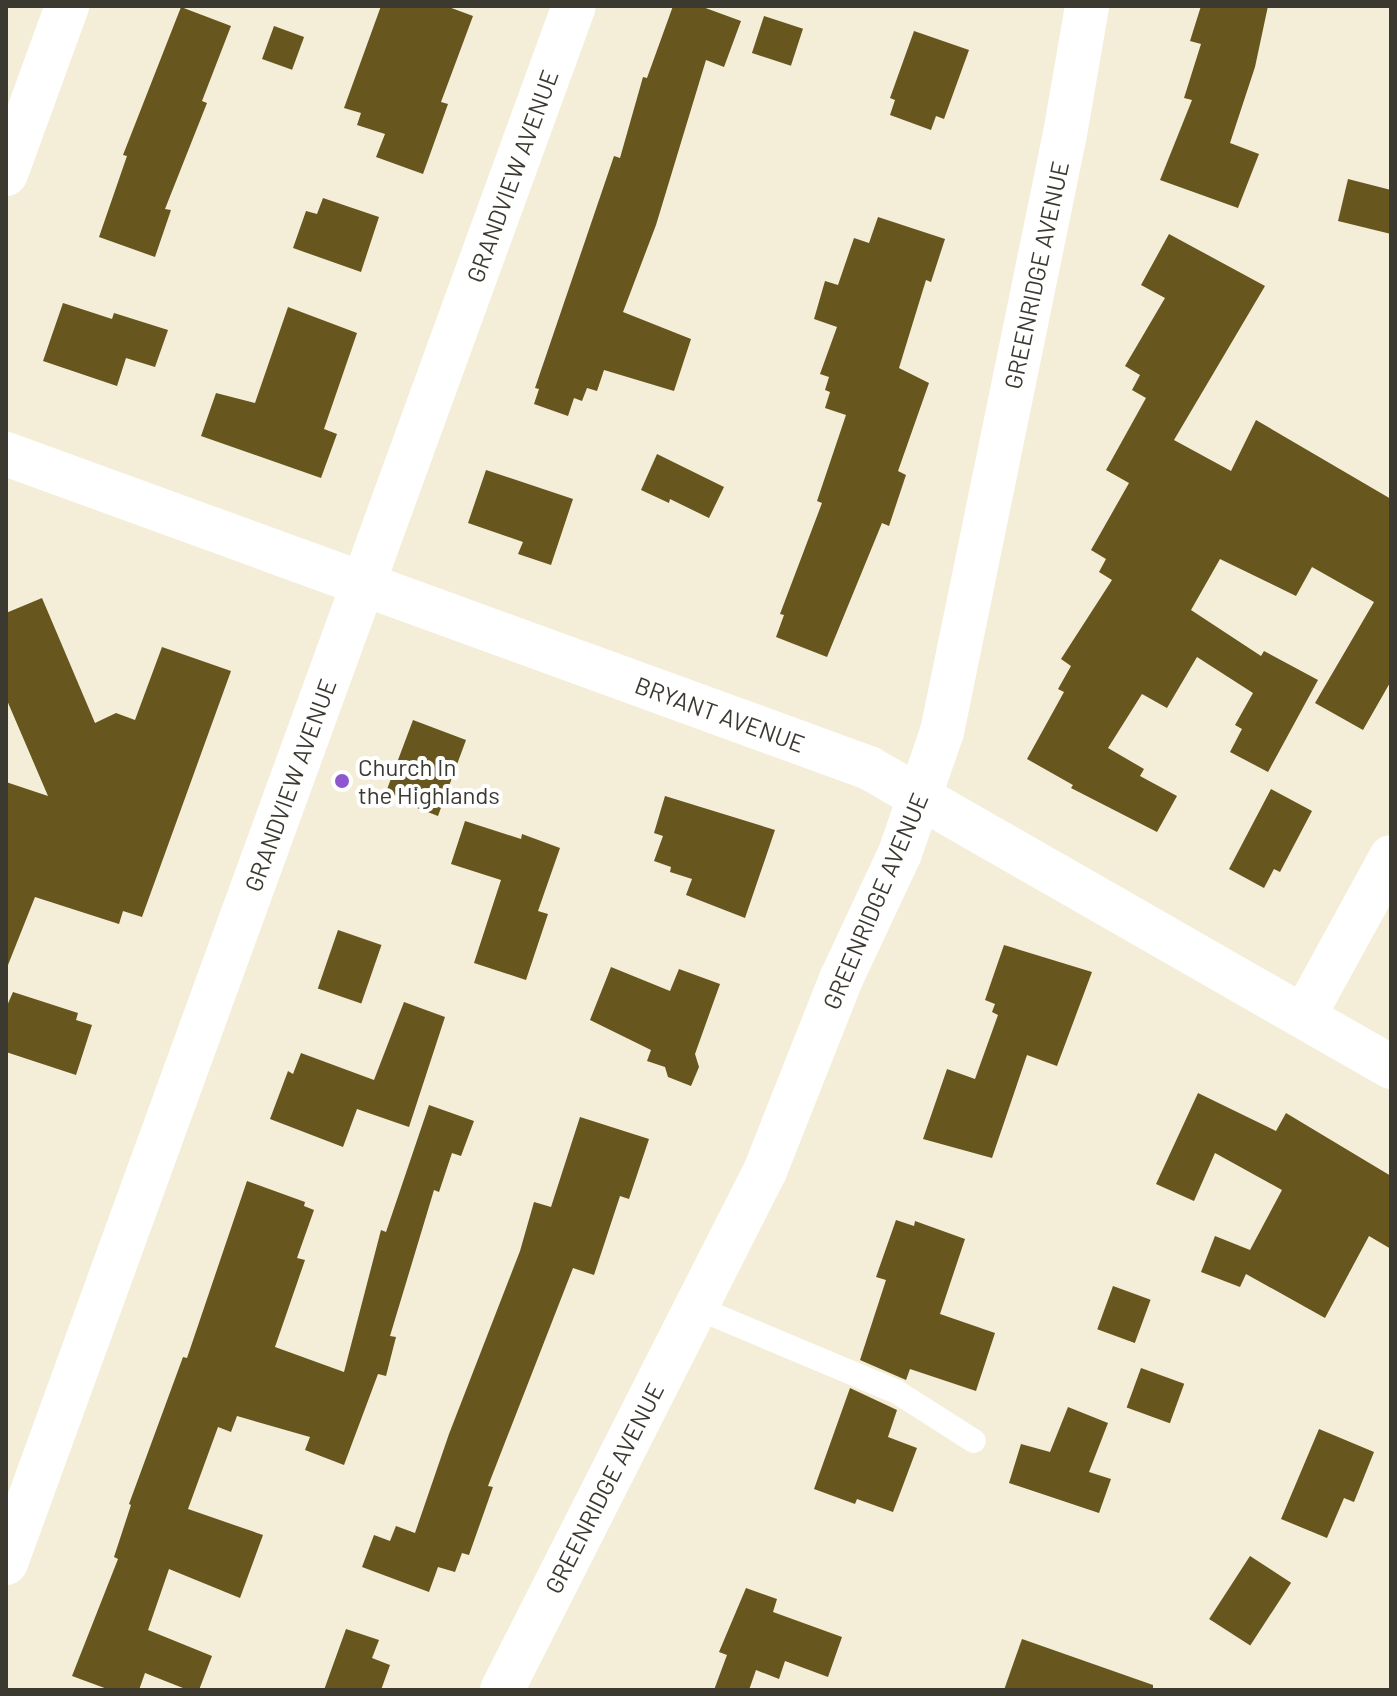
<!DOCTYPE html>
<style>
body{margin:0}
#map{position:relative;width:1397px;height:1696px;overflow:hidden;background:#f4edd7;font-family:Barlow,sans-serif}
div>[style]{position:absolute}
.building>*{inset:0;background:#67561e;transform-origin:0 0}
.service>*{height:24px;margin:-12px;padding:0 12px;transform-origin:12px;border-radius:12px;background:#fff}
.minor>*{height:44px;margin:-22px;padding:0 22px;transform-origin:22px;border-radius:22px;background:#fff}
.tertiary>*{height:44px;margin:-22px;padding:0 22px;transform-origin:22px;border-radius:22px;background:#fff}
.dots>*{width:22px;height:22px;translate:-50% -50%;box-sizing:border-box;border:4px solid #fff;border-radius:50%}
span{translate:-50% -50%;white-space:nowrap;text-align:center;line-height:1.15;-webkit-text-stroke:8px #fff;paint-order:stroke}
.street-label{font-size:24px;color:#3b3930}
.poi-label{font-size:24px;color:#3b3930}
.left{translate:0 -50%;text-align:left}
.frame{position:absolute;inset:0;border:8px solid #3b3930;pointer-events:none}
</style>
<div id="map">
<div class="building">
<i style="clip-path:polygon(381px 6px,446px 6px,473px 16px,441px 102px,448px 104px,423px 174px,376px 157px,385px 134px,357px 125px,361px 113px,344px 108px)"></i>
<i style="clip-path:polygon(673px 6px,700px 6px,741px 21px,724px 67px,706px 60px,656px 225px,623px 312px,691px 339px,674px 391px,604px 370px,597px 391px,587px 388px,582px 401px,574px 398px,568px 416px,534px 404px,539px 389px,535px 388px,614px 156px,620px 158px,643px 77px,647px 78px)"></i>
<i style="clip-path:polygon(1201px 6px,1268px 6px,1255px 67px,1230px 143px,1259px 154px,1238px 208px,1160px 180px,1192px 100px,1184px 98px,1201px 44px,1190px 41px)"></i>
<i style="clip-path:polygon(181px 7px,231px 26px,202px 101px,207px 103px,165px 209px,171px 210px,155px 257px,99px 237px,127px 156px,123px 155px)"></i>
<i style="left:764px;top:16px;width:41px;height:39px;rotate:18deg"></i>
<i style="left:274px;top:26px;width:32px;height:35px;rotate:20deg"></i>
<i style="clip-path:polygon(914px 31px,969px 50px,944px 119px,936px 116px,931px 130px,890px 115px,895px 100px,890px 98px)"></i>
<i style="clip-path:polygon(1348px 179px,1391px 190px,1391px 234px,1338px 221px)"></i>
<i style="clip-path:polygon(323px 198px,379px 217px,361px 272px,293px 248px,306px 211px,317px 214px)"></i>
<i style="clip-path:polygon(878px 217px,945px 239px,931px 282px,926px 280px,899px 368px,929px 383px,898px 471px,906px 475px,889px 526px,882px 523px,827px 657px,776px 637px,784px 615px,780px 614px,822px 503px,817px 501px,846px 415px,825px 408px,830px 392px,825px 390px,829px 377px,820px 374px,837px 327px,814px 319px,825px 281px,838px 285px,854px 238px,869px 243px)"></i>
<i style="clip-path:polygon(1169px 234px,1265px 286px,1174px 440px,1231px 471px,1256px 420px,1391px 499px,1391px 681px,1363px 730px,1315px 703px,1374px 602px,1312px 567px,1296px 596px,1220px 559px,1191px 610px,1261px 656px,1264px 651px,1318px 680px,1268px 772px,1230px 752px,1242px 729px,1235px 725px,1253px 693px,1197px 657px,1167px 708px,1142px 694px,1108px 748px,1144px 769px,1140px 776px,1177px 796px,1157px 832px,1071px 788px,1073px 785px,1027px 759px,1064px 692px,1058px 689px,1071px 666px,1061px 659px,1112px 580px,1099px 572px,1106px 559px,1091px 550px,1129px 483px,1106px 470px,1146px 398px,1132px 390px,1140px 375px,1125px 366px,1165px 298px,1141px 285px)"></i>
<i style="clip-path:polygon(63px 303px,112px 319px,114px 313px,168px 330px,155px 367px,126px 358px,117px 386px,43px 361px)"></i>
<i style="clip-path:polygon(288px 307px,357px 333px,324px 429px,337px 434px,321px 478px,201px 436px,216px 393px,255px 403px)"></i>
<i style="clip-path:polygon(657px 454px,724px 487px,709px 518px,670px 499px,669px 503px,641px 490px)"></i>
<i style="clip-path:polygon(486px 470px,573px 499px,551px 565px,518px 554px,523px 542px,468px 523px)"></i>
<i style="clip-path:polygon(42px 598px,95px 723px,116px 713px,135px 720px,162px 647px,231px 671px,142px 917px,123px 911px,119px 924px,35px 897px,8px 965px,6px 782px,48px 796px,6px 698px,6px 613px)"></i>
<i style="clip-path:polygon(413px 720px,466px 740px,438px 816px,399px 801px,401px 798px,386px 792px)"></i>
<i style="clip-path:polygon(1271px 789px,1312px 811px,1280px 872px,1274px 869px,1264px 888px,1229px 869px)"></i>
<i style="clip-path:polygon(665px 796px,775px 830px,745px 918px,686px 895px,692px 879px,670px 872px,671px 867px,654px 861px,663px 836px,654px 833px)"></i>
<i style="clip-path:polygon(465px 821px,521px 839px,522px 834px,560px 848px,538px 911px,548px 914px,526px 980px,474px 963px,501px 880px,451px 864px)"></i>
<i style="left:338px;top:930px;width:46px;height:62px;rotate:19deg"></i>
<i style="clip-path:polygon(1004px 945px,1092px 972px,1057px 1066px,1027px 1055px,992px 1158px,923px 1139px,947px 1069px,975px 1079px,998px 1015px,992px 1012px,995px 1004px,985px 1000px)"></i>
<i style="clip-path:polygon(611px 967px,670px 991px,679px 969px,720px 984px,695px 1054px,699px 1067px,691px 1086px,668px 1077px,665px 1067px,647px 1061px,651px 1050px,590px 1020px)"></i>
<i style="clip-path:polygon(13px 992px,78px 1013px,76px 1020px,92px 1025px,76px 1075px,6px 1052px,6px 1008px)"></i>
<i style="clip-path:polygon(404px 1002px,445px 1017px,409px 1127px,357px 1109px,343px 1147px,270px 1119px,288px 1071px,293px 1074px,301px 1053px,374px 1080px)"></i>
<i style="clip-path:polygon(1198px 1093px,1276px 1131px,1286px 1113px,1391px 1176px,1391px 1249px,1369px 1236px,1325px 1318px,1246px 1274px,1240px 1287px,1201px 1272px,1215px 1236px,1250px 1250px,1282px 1190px,1215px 1153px,1194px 1201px,1156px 1184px)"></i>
<i style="clip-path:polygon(429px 1105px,474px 1121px,461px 1156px,452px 1153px,439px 1192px,434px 1190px,390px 1336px,396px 1337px,386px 1376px,378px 1374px,344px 1465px,305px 1450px,310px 1437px,237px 1416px,231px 1432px,218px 1427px,188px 1509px,263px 1535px,240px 1598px,169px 1569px,148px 1630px,212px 1656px,199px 1690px,188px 1690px,145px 1673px,139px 1690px,110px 1690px,72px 1676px,118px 1559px,114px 1557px,131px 1505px,129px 1504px,183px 1357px,187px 1358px,247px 1181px,305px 1202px,304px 1206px,314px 1210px,297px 1258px,305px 1260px,275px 1347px,344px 1372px,381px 1230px,386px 1232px)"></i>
<i style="clip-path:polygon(580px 1117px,649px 1139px,629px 1199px,620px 1196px,594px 1275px,573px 1268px,488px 1486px,493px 1487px,469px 1555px,462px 1553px,455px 1572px,438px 1567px,429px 1592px,362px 1567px,374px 1535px,390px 1541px,396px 1526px,415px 1533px,449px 1434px,520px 1251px,534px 1202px,551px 1207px)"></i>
<i style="clip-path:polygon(896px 1220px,914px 1226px,915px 1221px,965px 1239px,940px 1314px,995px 1333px,976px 1391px,910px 1369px,906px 1380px,860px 1360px,886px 1280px,876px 1277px)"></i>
<i style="left:1113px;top:1286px;width:40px;height:46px;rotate:20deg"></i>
<i style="left:1141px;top:1368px;width:46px;height:42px;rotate:20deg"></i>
<i style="clip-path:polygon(850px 1388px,897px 1410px,888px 1437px,917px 1448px,893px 1512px,857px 1499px,855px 1504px,814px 1489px)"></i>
<i style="clip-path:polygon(1068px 1407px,1108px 1423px,1089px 1472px,1111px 1479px,1099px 1513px,1009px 1483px,1021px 1444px,1050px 1452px)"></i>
<i style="clip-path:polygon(1319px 1429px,1374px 1452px,1354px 1502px,1344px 1498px,1327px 1538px,1281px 1519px)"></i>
<i style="left:1250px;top:1556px;width:49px;height:75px;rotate:33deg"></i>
<i style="clip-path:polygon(746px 1588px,777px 1599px,773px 1612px,842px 1637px,828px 1677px,785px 1661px,779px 1679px,756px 1670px,749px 1690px,714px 1690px,727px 1655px,719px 1652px)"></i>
<i style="clip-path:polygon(346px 1629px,379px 1640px,372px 1658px,390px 1665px,381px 1690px,324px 1690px)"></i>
<i style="clip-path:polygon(1022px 1639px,1153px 1685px,1153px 1690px,1004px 1690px)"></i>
</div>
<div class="service">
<i style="left:695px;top:1307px;width:219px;rotate:22.8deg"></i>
<i style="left:897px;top:1392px;width:91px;rotate:32.5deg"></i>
</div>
<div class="minor">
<i style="left:1304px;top:1016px;width:181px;rotate:-61.3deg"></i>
<i style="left:6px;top:1563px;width:1657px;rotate:-69.96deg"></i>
<i style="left:502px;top:1690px;width:582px;rotate:-63.13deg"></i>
<i style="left:765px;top:1171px;width:209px;rotate:-68.4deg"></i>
<i style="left:842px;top:977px;width:137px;rotate:-64.9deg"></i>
<i style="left:900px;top:853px;width:128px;rotate:-70.9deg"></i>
<i style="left:942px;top:732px;width:611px;rotate:-78.38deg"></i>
<i style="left:1065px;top:134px;width:130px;rotate:-80.2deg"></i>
</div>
<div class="tertiary">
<i style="left:6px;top:174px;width:179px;rotate:-70deg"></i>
<i style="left:6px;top:454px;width:918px;rotate:19.99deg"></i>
<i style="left:869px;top:768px;width:602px;rotate:29.8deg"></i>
</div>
<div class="dots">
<i style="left:342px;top:781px;background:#8f57cf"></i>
</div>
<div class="street-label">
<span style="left:512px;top:176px;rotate:-70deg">GRANDVIEW AVENUE</span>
<span style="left:1036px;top:275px;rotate:-78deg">GREENRIDGE AVENUE</span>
<span style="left:720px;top:714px;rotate:20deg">BRYANT AVENUE</span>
<span style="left:290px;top:785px;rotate:-70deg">GRANDVIEW AVENUE</span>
<span style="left:875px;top:901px;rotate:-67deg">GREENRIDGE AVENUE</span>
<span style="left:604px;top:1488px;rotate:-63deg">GREENRIDGE AVENUE</span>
</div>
<div class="poi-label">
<span class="left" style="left:358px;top:781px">Church In<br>the Highlands</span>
</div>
<div class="frame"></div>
</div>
